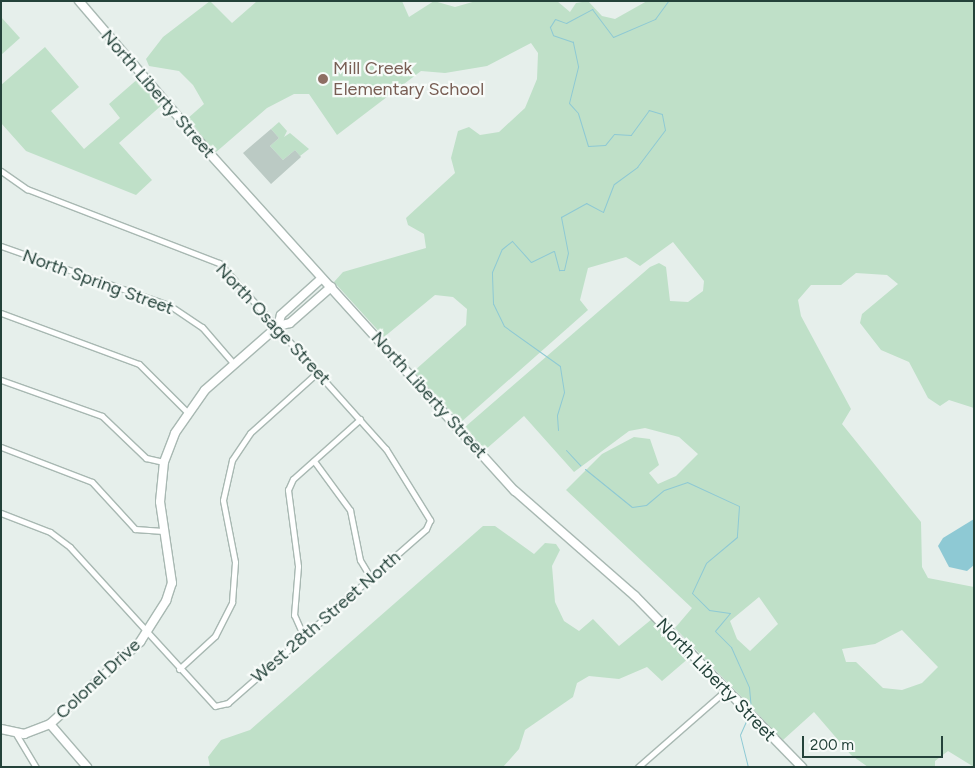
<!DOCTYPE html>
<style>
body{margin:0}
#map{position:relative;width:975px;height:768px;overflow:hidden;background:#e6efeb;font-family:Figtree,sans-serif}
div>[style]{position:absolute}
.green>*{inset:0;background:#bfe0c8}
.water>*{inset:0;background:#8ec9d4}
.stream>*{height:1px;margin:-0.5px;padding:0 0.5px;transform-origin:0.5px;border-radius:0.5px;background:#8ec9d4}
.building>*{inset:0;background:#bbcac4}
.roads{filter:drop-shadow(1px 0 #a8b8b2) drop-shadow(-1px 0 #a8b8b2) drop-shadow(0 1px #a8b8b2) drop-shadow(0 -1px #a8b8b2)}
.street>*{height:5px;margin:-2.5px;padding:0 2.5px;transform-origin:2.5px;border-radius:2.5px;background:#fff}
.secondary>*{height:8px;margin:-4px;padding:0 4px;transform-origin:4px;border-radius:4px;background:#fff}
.dots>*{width:14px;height:14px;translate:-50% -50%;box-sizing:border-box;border:2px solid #f7fbf9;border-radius:50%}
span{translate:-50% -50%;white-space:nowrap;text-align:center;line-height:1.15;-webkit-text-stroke:4.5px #f7fbf9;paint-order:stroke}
.education-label{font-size:18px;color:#785e54}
.left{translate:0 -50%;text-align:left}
.street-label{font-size:18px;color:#24423a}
.frame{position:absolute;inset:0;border:2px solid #24423a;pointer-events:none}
.scale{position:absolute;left:802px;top:736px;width:141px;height:22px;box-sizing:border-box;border:2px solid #24423a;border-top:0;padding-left:6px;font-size:15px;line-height:18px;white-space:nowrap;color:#24423a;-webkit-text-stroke:4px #f7fbf9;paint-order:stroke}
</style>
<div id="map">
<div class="green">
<i style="clip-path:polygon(evenodd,210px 1px,232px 23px,257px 1px,402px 1px,409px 17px,434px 1px,455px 7px,476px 1px,557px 1px,570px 12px,576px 3px,588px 1px,602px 16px,615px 19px,647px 1px,974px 1px,974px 408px,949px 400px,940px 406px,928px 398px,909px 362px,881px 350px,860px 323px,862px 314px,898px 284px,887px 275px,856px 273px,841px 285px,811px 285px,798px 300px,801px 316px,851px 409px,842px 424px,921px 522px,922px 567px,928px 578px,974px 587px,974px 767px,948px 751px,935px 761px,935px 767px,868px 767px,851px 755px,814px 712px,783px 740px,675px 628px,692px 608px,566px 490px,602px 454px,634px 437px,650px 439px,659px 465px,649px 473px,658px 484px,676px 476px,698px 454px,679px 437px,645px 428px,629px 431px,574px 472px,524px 416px,485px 450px,465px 427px,650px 267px,659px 263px,666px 267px,670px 301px,688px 302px,703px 291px,704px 281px,673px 242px,640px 266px,626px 257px,588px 268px,580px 300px,588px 310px,460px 423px,414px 371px,466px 325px,467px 309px,453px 297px,435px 295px,384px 337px,334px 282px,343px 272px,426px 248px,424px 234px,408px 225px,406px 218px,455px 173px,451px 158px,458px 131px,469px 127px,480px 135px,499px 132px,525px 108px,537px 79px,538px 53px,531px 43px,487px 66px,445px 73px,421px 71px,337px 135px,309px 94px,294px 94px,267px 108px,215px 153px,187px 119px,204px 104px,193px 85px,179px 71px,149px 66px,146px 59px,163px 37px,210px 1px,759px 597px,778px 624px,750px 651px,737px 639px,730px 621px,759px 597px,210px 1px,902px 630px,938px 667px,922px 683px,902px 690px,883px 688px,856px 662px,846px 662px,842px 649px,875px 644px,902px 630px)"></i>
<i style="clip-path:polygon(1px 17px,20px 38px,1px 55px)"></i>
<i style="clip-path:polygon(45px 47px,79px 87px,51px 111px,84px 149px,120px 118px,109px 104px,140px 77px,163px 104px,119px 143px,152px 180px,136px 195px,26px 151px,1px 123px,1px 85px)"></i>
<i style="clip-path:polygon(279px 122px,287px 131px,284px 137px,290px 133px,309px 149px,300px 156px,295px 150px,283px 160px,270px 146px,279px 138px,271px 129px)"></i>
<i style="clip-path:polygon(483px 526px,495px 526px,534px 554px,545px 543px,556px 544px,560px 550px,552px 566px,555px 602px,564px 621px,579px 631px,593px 619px,619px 646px,652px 619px,690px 657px,662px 681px,647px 667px,619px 679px,589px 676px,577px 683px,573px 697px,525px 730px,519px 749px,503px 767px,210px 767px,208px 757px,221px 740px,250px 730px)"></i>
</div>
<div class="water">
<i style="clip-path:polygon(974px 519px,974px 565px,967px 571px,949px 567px,938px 546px,943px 538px)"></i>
</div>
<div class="stream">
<i style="left:558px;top:430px;width:15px;rotate:-94deg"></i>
<i style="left:557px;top:415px;width:24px;rotate:-73deg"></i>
<i style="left:564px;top:392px;width:26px;rotate:-99deg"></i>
<i style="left:560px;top:366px;width:69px;rotate:-144.5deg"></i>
<i style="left:504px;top:326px;width:25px;rotate:-116deg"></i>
<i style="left:493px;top:303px;width:31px;rotate:-92deg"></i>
<i style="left:492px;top:272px;width:25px;rotate:-67deg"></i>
<i style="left:502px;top:249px;width:13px;rotate:-39deg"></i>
<i style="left:512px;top:241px;width:28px;rotate:48deg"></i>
<i style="left:531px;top:262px;width:25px;rotate:-26deg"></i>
<i style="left:554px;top:251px;width:20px;rotate:75deg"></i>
<i style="left:559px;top:270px;width:5px"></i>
<i style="left:564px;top:270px;width:17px;rotate:-77deg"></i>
<i style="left:568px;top:253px;width:37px;rotate:-101deg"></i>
<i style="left:561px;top:217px;width:29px;rotate:-29deg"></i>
<i style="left:586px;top:203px;width:19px;rotate:28deg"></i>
<i style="left:603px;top:212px;width:30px;rotate:-69deg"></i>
<i style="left:614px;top:184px;width:29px;rotate:-36deg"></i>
<i style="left:637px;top:167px;width:46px;rotate:-52.9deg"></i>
<i style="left:665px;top:130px;width:16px;rotate:-101deg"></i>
<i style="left:662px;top:114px;width:14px;rotate:-163deg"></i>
<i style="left:649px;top:110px;width:31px;rotate:126deg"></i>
<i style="left:631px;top:135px;width:17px;rotate:-177deg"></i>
<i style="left:614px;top:134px;width:14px;rotate:129deg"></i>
<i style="left:605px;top:145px;width:17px;rotate:177deg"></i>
<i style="left:588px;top:146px;width:34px;rotate:-107deg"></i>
<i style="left:578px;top:113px;width:13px;rotate:-132deg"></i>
<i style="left:569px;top:103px;width:38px;rotate:-76deg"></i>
<i style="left:578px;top:66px;width:25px;rotate:-102deg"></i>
<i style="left:573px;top:42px;width:21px;rotate:-161deg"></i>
<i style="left:553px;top:35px;width:9px;rotate:-111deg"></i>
<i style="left:550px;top:27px;width:9px;rotate:-58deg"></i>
<i style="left:555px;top:19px;width:12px;rotate:20deg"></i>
<i style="left:566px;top:23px;width:30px;rotate:-28deg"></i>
<i style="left:592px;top:9px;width:35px;rotate:53deg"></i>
<i style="left:613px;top:37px;width:46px;rotate:-23.2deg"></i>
<i style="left:655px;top:19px;width:22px;rotate:-54deg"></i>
<i style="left:566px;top:450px;width:21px;rotate:47deg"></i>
<i style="left:585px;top:469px;width:60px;rotate:39deg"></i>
<i style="left:632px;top:507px;width:14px;rotate:-8deg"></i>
<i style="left:646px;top:505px;width:23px;rotate:-40deg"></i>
<i style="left:664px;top:490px;width:24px;rotate:-19deg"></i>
<i style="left:687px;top:482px;width:57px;rotate:24.8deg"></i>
<i style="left:739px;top:506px;width:31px;rotate:94deg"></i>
<i style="left:737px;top:537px;width:40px;rotate:140deg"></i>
<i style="left:706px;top:563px;width:33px;rotate:115deg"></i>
<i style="left:692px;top:593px;width:24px;rotate:45deg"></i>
<i style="left:709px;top:610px;width:21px;rotate:8deg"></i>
<i style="left:730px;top:613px;width:23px;rotate:130deg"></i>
<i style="left:715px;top:631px;width:23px;rotate:45deg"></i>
<i style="left:731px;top:647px;width:44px;rotate:65.8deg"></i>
<i style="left:749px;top:687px;width:22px;rotate:85deg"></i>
<i style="left:747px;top:719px;width:17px;rotate:114deg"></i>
<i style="left:740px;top:735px;width:33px;rotate:76deg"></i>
</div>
<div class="building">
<i style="clip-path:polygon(271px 129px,279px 138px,270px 146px,283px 160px,295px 150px,301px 157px,271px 184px,243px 153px)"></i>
</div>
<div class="roads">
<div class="street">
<i style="left:1px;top:171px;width:32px;rotate:35deg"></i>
<i style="left:27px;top:189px;width:206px;rotate:21.1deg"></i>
<i style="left:219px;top:263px;width:250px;rotate:48.1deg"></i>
<i style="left:386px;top:449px;width:84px;rotate:58.2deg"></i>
<i style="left:430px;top:520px;width:10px;rotate:114deg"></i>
<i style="left:426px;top:529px;width:264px;rotate:138.7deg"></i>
<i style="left:228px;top:703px;width:13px;rotate:167deg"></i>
<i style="left:215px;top:706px;width:215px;rotate:-132.4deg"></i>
<i style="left:70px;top:547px;width:25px;rotate:-143deg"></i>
<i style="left:50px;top:532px;width:53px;rotate:-158.8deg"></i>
<i style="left:1px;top:246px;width:178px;rotate:19.4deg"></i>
<i style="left:169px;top:305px;width:40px;rotate:34deg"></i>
<i style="left:202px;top:327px;width:49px;rotate:49.1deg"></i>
<i style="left:1px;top:313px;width:147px;rotate:20.3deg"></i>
<i style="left:139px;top:364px;width:68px;rotate:45deg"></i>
<i style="left:1px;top:380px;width:107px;rotate:19.6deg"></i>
<i style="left:102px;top:416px;width:61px;rotate:43.7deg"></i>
<i style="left:146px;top:458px;width:18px;rotate:13deg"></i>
<i style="left:1px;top:447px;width:97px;rotate:21deg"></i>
<i style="left:92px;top:482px;width:64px;rotate:47.5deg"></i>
<i style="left:135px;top:529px;width:28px;rotate:4deg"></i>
<i style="left:314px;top:461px;width:61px;rotate:53.7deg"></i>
<i style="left:350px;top:510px;width:51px;rotate:78.7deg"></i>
<i style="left:360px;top:560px;width:21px;rotate:59deg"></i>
<i style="left:304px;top:637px;width:24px;rotate:-114deg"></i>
<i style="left:294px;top:615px;width:49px;rotate:-85.3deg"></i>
<i style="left:298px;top:566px;width:77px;rotate:-97.5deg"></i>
<i style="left:288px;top:490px;width:12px;rotate:-66deg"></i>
<i style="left:293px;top:479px;width:90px;rotate:-41.8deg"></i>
<i style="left:179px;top:669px;width:49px;rotate:-42.5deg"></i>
<i style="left:215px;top:636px;width:38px;rotate:-63deg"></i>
<i style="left:232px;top:602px;width:40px;rotate:-85.7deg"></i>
<i style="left:235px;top:562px;width:63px;rotate:-101deg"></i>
<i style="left:223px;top:500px;width:41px;rotate:-77.3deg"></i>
<i style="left:232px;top:460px;width:32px;rotate:-56deg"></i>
<i style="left:250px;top:433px;width:91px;rotate:-41.9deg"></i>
<i style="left:16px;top:734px;width:39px;rotate:59deg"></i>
<i style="left:638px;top:767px;width:117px;rotate:-41.2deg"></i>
</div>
<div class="secondary">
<i style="left:79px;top:1px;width:203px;rotate:49.4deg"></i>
<i style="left:211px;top:155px;width:453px;rotate:47.9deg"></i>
<i style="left:515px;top:491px;width:159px;rotate:41.2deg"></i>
<i style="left:635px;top:596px;width:239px;rotate:45.7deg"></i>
<i style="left:278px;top:326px;width:12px;rotate:-14deg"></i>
<i style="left:290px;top:323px;width:55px;rotate:-41.3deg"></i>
<i style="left:50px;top:724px;width:57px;rotate:49.3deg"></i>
<i style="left:1px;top:729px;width:24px;rotate:12deg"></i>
<i style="left:24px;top:734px;width:28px;rotate:-21deg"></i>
<i style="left:50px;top:724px;width:122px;rotate:-42.3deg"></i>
<i style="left:140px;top:642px;width:49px;rotate:-57.6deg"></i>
<i style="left:166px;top:601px;width:19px;rotate:-72deg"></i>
<i style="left:172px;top:583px;width:82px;rotate:-98.4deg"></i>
<i style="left:160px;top:502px;width:40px;rotate:-84.3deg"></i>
<i style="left:164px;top:462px;width:31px;rotate:-69deg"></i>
<i style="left:175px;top:433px;width:52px;rotate:-55.1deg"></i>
<i style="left:205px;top:390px;width:97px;rotate:-41.2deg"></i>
<i style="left:278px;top:326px;width:11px;rotate:-75deg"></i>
<i style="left:281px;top:315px;width:55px;rotate:-42.1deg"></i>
</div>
</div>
<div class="dots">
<i style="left:323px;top:79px;background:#8d6e63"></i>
</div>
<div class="education-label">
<span class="left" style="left:333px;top:79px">Mill Creek<br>Elementary School</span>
</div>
<div class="street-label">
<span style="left:158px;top:94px;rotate:49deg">North Liberty Street</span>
<span style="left:98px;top:282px;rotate:20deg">North Spring Street</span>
<span style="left:273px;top:324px;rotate:47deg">North Osage Street</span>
<span style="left:429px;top:395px;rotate:48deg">North Liberty Street</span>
<span style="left:326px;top:617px;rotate:-41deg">West 28th Street North</span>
<span style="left:98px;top:679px;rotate:-43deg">Colonel Drive</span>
<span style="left:716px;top:680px;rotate:46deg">North Liberty Street</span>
</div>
<div class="frame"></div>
<div class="scale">200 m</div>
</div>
